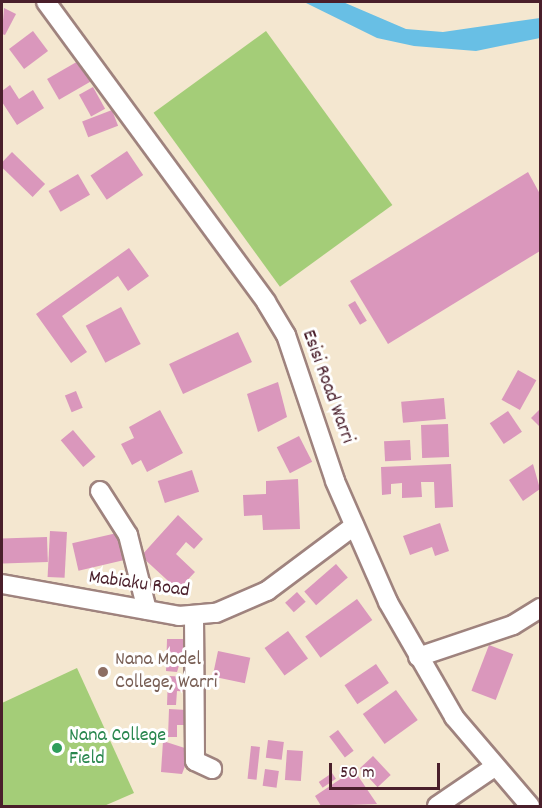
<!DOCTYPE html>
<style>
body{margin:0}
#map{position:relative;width:542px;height:808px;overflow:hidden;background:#f4e7d0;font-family:Dekko,sans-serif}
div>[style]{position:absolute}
.green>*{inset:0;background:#a4cd78;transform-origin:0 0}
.water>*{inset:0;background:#68bfe5}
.building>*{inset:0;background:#da97bc;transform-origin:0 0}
.roads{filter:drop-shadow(2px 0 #9f837e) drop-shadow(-2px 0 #9f837e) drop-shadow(0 2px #9f837e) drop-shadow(0 -2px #9f837e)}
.minor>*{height:18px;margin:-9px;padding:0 9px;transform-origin:9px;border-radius:9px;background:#fff}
.dots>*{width:16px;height:16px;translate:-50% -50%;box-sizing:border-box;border:3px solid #fff;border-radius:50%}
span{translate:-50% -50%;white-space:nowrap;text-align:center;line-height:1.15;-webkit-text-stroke:6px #fff;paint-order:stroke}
.street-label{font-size:20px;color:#4a1f2b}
.education-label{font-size:20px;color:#785e54}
.left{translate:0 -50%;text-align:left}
.leisure-label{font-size:20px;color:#27864d}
.frame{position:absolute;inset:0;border:3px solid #4a1f2b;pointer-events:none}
.scale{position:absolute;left:329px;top:763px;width:111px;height:27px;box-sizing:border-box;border:3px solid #4a1f2b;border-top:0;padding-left:8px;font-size:18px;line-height:21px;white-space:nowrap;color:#4a1f2b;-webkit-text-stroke:4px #fff;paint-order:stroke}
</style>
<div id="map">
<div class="green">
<i style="left:266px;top:31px;width:215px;height:139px;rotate:54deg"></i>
<i style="clip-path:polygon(77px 668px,134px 793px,104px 806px,2px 806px,2px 703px)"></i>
</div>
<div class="water">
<i style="clip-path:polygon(304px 2px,343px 2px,406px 29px,443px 32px,540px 18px,540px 38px,476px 51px,414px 46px,377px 38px)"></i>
</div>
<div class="building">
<i style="clip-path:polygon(4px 8px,16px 14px,5px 35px,2px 34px)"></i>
<i style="left:33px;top:31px;width:25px;height:30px;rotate:53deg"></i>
<i style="left:80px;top:60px;width:24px;height:38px;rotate:60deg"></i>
<i style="clip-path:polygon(10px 85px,19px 99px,33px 90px,44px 108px,17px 125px,2px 102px,2px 91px)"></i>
<i style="left:93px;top:87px;width:25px;height:16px;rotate:61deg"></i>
<i style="left:112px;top:110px;width:17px;height:32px;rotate:69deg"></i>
<i style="left:127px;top:151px;width:29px;height:44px;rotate:56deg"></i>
<i style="left:12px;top:152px;width:46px;height:18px;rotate:44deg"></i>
<i style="clip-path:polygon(528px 172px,540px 194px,540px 251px,388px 344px,350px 281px)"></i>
<i style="left:78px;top:174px;width:24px;height:34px;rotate:60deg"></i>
<i style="clip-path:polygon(129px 248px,149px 276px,128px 291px,118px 276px,62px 316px,87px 352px,71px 363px,36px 314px)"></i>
<i style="left:355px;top:301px;width:23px;height:8px;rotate:59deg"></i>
<i style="left:121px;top:307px;width:42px;height:40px;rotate:62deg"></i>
<i style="left:238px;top:332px;width:33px;height:76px;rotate:65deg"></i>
<i style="left:518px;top:370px;width:21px;height:34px;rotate:29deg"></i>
<i style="clip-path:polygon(278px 382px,287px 417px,258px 432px,247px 394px)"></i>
<i style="left:76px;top:391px;width:18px;height:12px;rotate:68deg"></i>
<i style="left:444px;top:398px;width:21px;height:43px;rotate:85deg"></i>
<i style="clip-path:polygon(540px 409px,540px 427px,531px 418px)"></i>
<i style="clip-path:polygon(160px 410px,183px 453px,147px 472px,141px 460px,132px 465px,121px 444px,134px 438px,129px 427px)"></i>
<i style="left:508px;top:411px;width:25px;height:22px;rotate:56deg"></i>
<i style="left:448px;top:424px;width:33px;height:27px;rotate:88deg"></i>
<i style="left:73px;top:430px;width:35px;height:16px;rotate:50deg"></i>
<i style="left:299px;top:436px;width:29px;height:25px;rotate:63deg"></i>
<i style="left:410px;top:440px;width:20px;height:26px;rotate:87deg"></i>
<i style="clip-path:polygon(451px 464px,453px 507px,435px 508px,434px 482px,421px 482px,422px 497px,402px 498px,402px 483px,391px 484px,391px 494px,382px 495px,381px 467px)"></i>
<i style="clip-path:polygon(533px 464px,540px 489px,523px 501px,509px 480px)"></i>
<i style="left:192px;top:470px;width:23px;height:36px;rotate:72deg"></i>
<i style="clip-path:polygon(298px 479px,300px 529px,263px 530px,262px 515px,244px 516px,243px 495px,266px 494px,266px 481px)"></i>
<i style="clip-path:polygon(178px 515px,203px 539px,194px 549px,186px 542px,176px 554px,195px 572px,178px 590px,141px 556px)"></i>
<i style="clip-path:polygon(440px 523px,449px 551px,435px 556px,432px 547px,410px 555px,403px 536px)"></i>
<i style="left:50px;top:531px;width:17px;height:46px;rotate:3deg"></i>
<i style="left:117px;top:533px;width:28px;height:46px;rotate:77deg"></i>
<i style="left:47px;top:537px;width:25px;height:45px;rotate:88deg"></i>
<i style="left:336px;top:564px;width:18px;height:42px;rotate:49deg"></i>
<i style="left:297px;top:592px;width:13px;height:16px;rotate:48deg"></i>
<i style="left:357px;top:599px;width:26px;height:64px;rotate:54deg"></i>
<i style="left:288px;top:631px;width:34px;height:29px;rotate:54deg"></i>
<i style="clip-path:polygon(167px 639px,187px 639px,177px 672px,166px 671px)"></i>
<i style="left:489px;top:645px;width:26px;height:49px;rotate:21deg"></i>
<i style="left:218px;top:651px;width:33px;height:26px;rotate:12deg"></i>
<i style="left:376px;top:664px;width:23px;height:38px;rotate:56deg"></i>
<i style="clip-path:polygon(168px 676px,192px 677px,191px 692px,177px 691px,176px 705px,167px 705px)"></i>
<i style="left:396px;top:690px;width:37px;height:41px;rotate:54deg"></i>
<i style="clip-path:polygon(169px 709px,187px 710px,187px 725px,177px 725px,177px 737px,168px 737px)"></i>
<i style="left:338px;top:730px;width:26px;height:11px;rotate:53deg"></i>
<i style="left:268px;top:740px;width:16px;height:18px;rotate:7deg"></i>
<i style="clip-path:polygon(163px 741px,191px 750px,182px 774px,161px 772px)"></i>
<i style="left:251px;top:746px;width:9px;height:33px;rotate:6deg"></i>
<i style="left:287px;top:750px;width:16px;height:30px;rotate:4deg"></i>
<i style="left:373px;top:756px;width:26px;height:18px;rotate:47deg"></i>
<i style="left:265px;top:769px;width:14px;height:17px;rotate:8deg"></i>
<i style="clip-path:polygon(354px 770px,377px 804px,321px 806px,315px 796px)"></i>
<i style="left:332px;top:773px;width:7px;height:16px;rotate:56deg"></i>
</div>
<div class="roads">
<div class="minor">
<i style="left:46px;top:2px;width:372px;rotate:53.7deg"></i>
<i style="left:266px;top:302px;width:39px;rotate:59deg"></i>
<i style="left:286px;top:335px;width:154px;rotate:71.4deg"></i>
<i style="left:335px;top:481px;width:132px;rotate:66.3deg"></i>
<i style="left:388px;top:602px;width:133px;rotate:60.1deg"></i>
<i style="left:454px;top:717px;width:117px;rotate:49.5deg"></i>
<i style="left:100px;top:491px;width:52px;rotate:57.5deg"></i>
<i style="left:128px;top:535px;width:77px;rotate:75.8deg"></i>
<i style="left:2px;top:584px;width:180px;rotate:10.2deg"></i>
<i style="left:179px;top:616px;width:37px;rotate:-5deg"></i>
<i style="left:216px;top:613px;width:56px;rotate:-23.3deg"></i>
<i style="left:267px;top:591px;width:109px;rotate:-36.8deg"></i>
<i style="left:194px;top:616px;width:145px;rotate:89.6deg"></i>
<i style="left:195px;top:761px;width:19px;rotate:25deg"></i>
<i style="left:418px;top:657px;width:100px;rotate:-18.6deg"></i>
<i style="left:513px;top:625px;width:32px;rotate:-32deg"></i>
<i style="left:437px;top:806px;width:68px;rotate:-34.2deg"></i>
</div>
</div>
<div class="dots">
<i style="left:103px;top:672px;background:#8d6e63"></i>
<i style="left:57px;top:748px;background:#2e9e5b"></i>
</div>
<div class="street-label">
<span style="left:327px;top:387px;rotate:70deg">Esisi Road Warri</span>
<span style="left:139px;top:585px;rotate:8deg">Mabiaku Road</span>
</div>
<div class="education-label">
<span class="left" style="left:115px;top:672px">Nana Model<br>College, Warri</span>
</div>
<div class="leisure-label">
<span class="left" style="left:69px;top:748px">Nana College<br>Field</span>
</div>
<div class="frame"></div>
<div class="scale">50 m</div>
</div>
